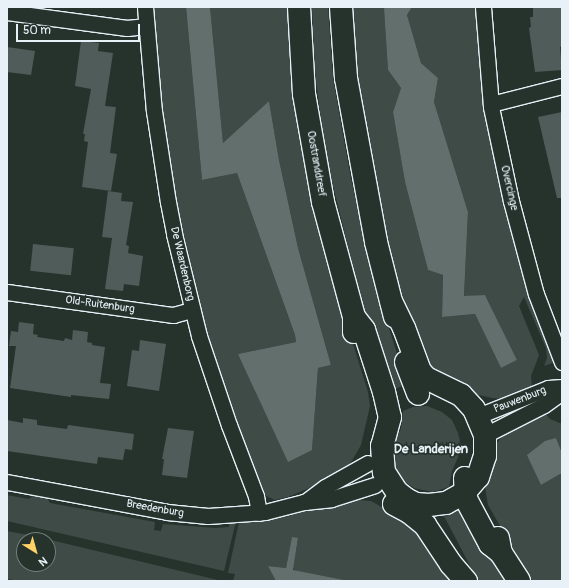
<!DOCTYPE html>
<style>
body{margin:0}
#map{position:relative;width:569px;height:588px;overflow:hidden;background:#26332d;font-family:Pangolin,sans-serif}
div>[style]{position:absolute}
.green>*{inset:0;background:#3e4b47}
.water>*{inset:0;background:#636f6d}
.building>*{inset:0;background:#505c59;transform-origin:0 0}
.roads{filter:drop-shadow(1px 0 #e8f1f8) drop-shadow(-1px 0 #e8f1f8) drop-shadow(0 1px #e8f1f8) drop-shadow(0 -1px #e8f1f8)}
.street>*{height:15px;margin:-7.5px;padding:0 7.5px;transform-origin:7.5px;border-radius:7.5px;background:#26332d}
.primary>*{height:22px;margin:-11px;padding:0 11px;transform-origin:11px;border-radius:11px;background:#26332d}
span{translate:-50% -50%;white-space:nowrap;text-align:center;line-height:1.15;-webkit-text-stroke:3.5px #26332d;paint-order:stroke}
.street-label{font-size:11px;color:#e8f1f8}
.quarter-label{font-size:13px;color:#e8f1f8;font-weight:700}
.frame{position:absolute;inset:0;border:8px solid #e8f1f8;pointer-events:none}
.north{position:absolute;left:16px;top:532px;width:40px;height:40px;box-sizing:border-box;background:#26332d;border:1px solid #747f7e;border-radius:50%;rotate:143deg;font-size:11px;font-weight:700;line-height:16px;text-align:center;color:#e8f1f8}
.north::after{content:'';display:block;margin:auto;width:14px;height:18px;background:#ffd166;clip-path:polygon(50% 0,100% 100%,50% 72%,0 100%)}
.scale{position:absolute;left:16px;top:24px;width:124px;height:18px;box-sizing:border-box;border:2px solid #e8f1f8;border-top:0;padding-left:5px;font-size:12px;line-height:14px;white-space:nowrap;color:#e8f1f8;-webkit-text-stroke:3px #26332d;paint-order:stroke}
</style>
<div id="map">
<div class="green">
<i style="clip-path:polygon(152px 7px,186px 7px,202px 180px,237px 173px,295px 335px,296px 342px,238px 354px,312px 449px,318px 368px,331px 365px,298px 248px,279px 160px,269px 101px,223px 143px,210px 7px,289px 7px,349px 331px,368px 392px,370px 406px,361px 445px,350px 464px,343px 470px,323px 482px,288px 497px,275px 500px,264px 495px,225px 388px,202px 318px,186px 255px,174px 198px,158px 91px)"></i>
<i style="clip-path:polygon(312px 7px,328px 7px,333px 79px,351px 179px,374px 281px,406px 382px,405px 385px,392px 390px,389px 388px,363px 307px,325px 153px,315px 72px)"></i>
<i style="clip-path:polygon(349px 7px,385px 7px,384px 9px,388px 70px,401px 88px,393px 112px,405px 182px,428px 270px,443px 275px,442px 317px,475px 314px,501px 368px,517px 360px,485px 295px,464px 297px,468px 212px,434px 102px,438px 78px,421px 63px,407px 15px,412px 7px,477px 7px,481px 77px,487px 118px,555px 362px,544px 366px,547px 358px,546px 348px,524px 297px,519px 306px,539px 355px,531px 376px,532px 387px,507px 399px,492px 398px,475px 394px,438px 373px,430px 366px,422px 354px,401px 291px,376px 199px,353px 66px)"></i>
<i style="clip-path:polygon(427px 406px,442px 412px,452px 420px,458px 433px,461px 445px,459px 455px,452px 471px,449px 487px,433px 492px,414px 488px,404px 481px,398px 472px,394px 461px,393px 451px,394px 442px,401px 429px,403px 411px,413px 407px)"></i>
<i style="clip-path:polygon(543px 411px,550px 419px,562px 424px,562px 453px,556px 438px,541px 485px,562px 473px,562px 581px,532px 581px,488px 505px,486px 494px,485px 484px,497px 443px,508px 429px)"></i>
<i style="clip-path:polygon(35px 494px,46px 496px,50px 503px,155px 522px,154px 530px,161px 531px,163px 524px,215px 528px,229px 527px,229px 521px,236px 521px,224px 571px,7px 521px,7px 495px,29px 499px)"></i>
<i style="clip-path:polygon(345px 499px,371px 501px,413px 525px,456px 581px,349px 581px,295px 571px,293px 568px,298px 539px,292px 538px,286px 568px,269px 566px,276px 581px,233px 581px,235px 574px,228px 573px,239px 522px,259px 521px,289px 516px)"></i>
<i style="clip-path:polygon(461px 507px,507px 581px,478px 581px,444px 516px,444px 514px)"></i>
<i style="clip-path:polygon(evenodd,7px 531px,34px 536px,222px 581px,20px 581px,7px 579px,7px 531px,24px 540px,48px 540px,48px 564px,24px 564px,24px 540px)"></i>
</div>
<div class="water">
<i style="clip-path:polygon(186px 7px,210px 7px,223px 143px,269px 101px,279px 160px,298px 248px,331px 365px,318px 368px,312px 450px,288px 462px,238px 354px,296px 342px,295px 335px,237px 173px,202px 180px)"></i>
<i style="clip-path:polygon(385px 7px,412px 7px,407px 15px,421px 63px,438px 78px,434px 102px,468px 212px,464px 296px,485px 295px,517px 360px,501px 368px,475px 314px,442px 317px,443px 275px,428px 270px,405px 182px,393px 112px,401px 88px,388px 70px,384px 9px)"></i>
<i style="clip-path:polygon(556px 438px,562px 453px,562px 473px,541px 485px,527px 455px,545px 441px)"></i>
<i style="clip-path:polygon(292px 537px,298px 538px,293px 570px,349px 581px,276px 581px,268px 566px,286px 568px)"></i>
</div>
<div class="building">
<i style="clip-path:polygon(533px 7px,561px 7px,562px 46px,560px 47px,562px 70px,535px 72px,529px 28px,531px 27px,530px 17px,533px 17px)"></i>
<i style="clip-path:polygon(81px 41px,99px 43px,98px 51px,113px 53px,105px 106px,116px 107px,110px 153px,117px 154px,111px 191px,82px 187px,88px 142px,84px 141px,85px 134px,83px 134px,91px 89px,75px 86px)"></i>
<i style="clip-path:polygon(7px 47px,35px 51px,31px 75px,7px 72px)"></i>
<i style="clip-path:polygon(562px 112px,562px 198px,557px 198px,538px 117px)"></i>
<i style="clip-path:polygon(108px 191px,122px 193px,121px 201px,133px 202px,126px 245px,129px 246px,128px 253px,143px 256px,139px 286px,124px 284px,123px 291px,105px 289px,112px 238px,102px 237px)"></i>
<i style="left:33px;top:244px;width:41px;height:27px;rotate:6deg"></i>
<i style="clip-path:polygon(19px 322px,34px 324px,33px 334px,38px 335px,37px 337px,64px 341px,65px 338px,72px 340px,73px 330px,88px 332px,87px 342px,92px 343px,92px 345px,105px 347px,100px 383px,111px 384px,109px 399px,71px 395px,71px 397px,10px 388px,16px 346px,9px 346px,11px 331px,18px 332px)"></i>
<i style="clip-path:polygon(140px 340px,166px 344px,159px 391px,127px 386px,132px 350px,139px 351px)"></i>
<i style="clip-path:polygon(23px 418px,37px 420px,37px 425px,67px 429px,68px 425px,134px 434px,132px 450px,125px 449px,123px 460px,98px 457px,97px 464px,7px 451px,7px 420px,23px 423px)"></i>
<i style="clip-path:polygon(168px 428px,194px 431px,187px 478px,162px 475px,164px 459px,162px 459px)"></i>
</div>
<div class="roads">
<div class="street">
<i style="left:145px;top:7px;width:104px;rotate:85.1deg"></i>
<i style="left:154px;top:111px;width:92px;rotate:81.3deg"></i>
<i style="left:168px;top:202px;width:33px;rotate:79deg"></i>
<i style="left:174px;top:234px;width:105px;rotate:76.2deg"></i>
<i style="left:199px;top:336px;width:94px;rotate:71.4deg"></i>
<i style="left:229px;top:425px;width:76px;rotate:69.2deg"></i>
<i style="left:256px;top:496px;width:17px;rotate:80deg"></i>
<i style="left:483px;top:7px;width:100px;rotate:85.4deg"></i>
<i style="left:491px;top:107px;width:96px;rotate:78deg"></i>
<i style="left:511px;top:201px;width:96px;rotate:75deg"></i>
<i style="left:536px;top:294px;width:73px;rotate:69.1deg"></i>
<i style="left:7px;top:12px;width:121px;rotate:7.6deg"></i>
<i style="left:127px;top:28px;width:19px;rotate:-6deg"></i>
<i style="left:491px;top:104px;width:73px;rotate:-14.2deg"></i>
<i style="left:7px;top:292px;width:168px;rotate:7.9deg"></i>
<i style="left:173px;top:315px;width:20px;rotate:-15deg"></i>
<i style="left:478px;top:416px;width:75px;rotate:-21.8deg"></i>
<i style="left:548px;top:388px;width:14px;rotate:-4deg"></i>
<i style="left:485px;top:435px;width:66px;rotate:-27deg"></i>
<i style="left:544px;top:405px;width:22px;rotate:-36deg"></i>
<i style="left:7px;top:482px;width:163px;rotate:10.6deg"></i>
<i style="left:167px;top:512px;width:41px;rotate:5.6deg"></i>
<i style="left:208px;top:516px;width:57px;rotate:-4deg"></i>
<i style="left:265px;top:512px;width:40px;rotate:-14.4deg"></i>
<i style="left:304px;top:502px;width:27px;rotate:-6deg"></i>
<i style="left:331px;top:499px;width:46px;rotate:-17.7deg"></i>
<i style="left:305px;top:502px;width:25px;rotate:-37deg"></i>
<i style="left:325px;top:487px;width:49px;rotate:-29.2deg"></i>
</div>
<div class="primary">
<i style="left:299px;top:7px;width:87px;rotate:86.7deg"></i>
<i style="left:304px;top:94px;width:110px;rotate:80deg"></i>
<i style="left:323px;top:202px;width:119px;rotate:74.9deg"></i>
<i style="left:354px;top:317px;width:15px;rotate:90deg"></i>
<i style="left:341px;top:7px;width:71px;rotate:86deg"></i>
<i style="left:346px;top:78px;width:167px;rotate:79.6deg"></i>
<i style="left:376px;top:242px;width:77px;rotate:75.8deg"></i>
<i style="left:354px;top:317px;width:16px;rotate:52deg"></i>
<i style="left:364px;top:330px;width:65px;rotate:72.1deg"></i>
<i style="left:384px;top:392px;width:26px;rotate:77deg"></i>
<i style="left:390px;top:417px;width:30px;rotate:105deg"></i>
<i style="left:382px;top:446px;width:26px;rotate:86deg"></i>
<i style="left:384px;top:472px;width:24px;rotate:57deg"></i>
<i style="left:397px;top:492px;width:11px;rotate:38deg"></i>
<i style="left:406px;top:499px;width:11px;rotate:27deg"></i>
<i style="left:416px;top:504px;width:13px;rotate:4deg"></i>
<i style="left:429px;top:505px;width:17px;rotate:-7deg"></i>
<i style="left:446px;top:503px;width:21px;rotate:-29deg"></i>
<i style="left:464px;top:493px;width:21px;rotate:-49deg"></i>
<i style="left:478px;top:477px;width:22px;rotate:-72deg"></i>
<i style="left:485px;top:456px;width:21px;rotate:-90deg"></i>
<i style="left:485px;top:435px;width:28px;rotate:-113deg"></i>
<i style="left:474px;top:409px;width:19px;rotate:-133deg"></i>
<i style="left:461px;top:395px;width:39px;rotate:-154deg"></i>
<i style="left:426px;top:378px;width:9px;rotate:-131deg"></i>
<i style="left:420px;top:371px;width:46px;rotate:-110.4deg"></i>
<i style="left:404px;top:328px;width:28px;rotate:-116deg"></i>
<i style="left:406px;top:362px;width:34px;rotate:69deg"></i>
<i style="left:465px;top:478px;width:21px;rotate:87deg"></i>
<i style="left:466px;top:499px;width:51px;rotate:61.9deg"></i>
<i style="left:490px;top:544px;width:14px;rotate:39deg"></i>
<i style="left:394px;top:504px;width:17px;rotate:28deg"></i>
<i style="left:409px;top:512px;width:21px;rotate:39deg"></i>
<i style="left:425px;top:525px;width:47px;rotate:56.3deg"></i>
<i style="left:451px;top:564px;width:23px;rotate:49deg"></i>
<i style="left:498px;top:538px;width:15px;rotate:79deg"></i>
<i style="left:501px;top:553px;width:33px;rotate:57deg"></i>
</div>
</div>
<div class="street-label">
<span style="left:316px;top:164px;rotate:80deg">Oostranddreef</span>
<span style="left:509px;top:188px;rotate:77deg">Overcinge</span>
<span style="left:182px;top:264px;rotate:77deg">De Waardenborg</span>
<span style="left:100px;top:305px;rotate:8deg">Old-Ruitenburg</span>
<span style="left:520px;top:400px;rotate:-21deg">Pauwenburg</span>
<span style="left:155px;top:509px;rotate:10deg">Breedenburg</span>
</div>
<div class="quarter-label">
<span style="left:431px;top:449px">De Landerijen</span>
</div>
<div class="frame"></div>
<div class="north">N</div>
<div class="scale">50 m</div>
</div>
